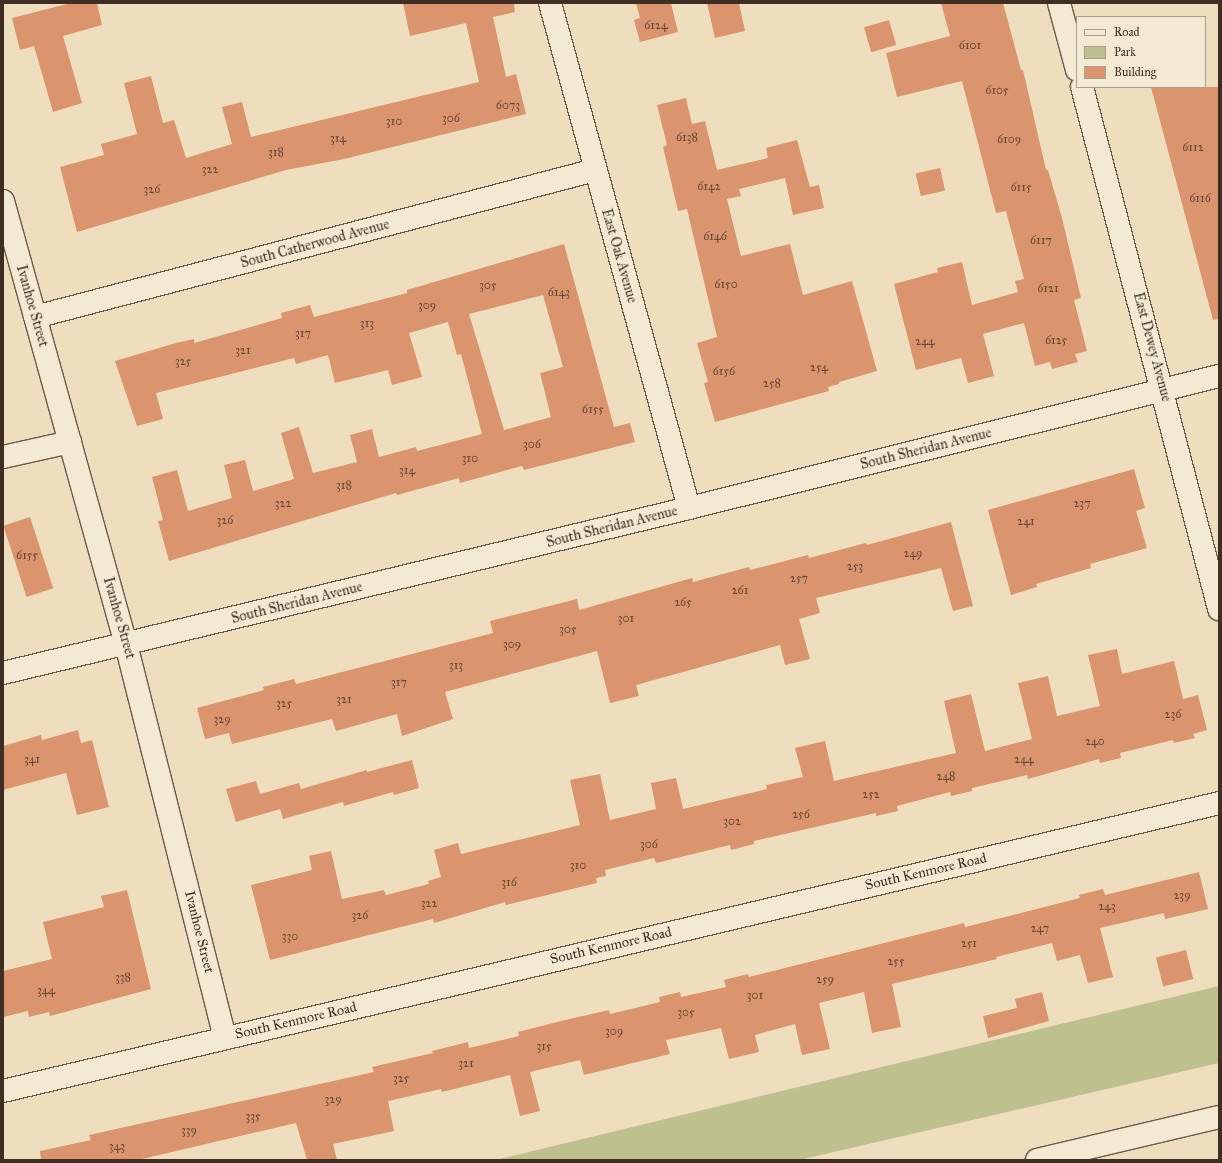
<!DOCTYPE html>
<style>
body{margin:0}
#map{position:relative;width:1222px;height:1163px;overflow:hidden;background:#eedebd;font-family:"IM FELL Great Primer",serif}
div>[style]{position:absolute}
.green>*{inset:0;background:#bec08e}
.building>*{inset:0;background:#da956e;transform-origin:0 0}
.roads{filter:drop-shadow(1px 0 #6a5a4a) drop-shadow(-1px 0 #6a5a4a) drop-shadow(0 1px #6a5a4a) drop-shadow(0 -1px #6a5a4a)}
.minor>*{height:22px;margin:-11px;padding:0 11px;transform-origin:11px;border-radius:11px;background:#f4ead4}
span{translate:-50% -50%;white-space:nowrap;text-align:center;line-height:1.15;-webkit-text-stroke:4px #f4ead4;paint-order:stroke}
.number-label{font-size:12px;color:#654836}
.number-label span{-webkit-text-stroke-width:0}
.street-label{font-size:14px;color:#3e2e24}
.frame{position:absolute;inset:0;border:4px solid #3e2e24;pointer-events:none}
.legend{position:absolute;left:1076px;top:16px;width:130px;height:72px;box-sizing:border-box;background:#f4ead4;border:1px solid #ab9f8e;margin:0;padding:5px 7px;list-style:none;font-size:12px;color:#3e2e24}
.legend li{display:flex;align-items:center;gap:8px;height:20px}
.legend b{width:20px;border:1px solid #ab9f8e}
</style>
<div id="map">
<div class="green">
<i style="clip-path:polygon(1219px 986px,1219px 1063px,799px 1160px,495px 1160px)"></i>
</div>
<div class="building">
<i style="clip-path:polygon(71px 3px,97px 3px,102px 25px,63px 36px,82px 103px,53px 112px,34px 46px,20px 50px,12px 18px)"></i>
<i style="clip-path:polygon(403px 3px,514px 3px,515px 12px,493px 17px,506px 77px,516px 74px,526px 114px,344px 159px,286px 170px,77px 232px,60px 167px,104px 155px,101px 144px,137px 134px,124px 83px,151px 76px,163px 123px,174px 120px,186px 158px,232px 144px,222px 107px,242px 102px,251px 137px,479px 82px,466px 23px,410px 36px)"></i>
<i style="clip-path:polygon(636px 3px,671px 3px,678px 32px,640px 42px,634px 20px,640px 18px)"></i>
<i style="clip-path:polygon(707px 3px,739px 3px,745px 31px,715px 38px)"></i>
<i style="clip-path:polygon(941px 3px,1003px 3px,1021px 70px,1023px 70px,1046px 170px,1048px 170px,1062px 218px,1081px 298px,1074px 300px,1087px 351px,1075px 354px,1078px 362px,1052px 369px,1050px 362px,1035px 366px,1024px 323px,983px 334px,994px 376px,968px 383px,961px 358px,916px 370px,894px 284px,938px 272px,937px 268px,962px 262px,972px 305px,1018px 292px,1015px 281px,1024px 279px,1006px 211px,996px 213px,962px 81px,897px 97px,886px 53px,950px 36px)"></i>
<i style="left:889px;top:20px;width:26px;height:26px;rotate:74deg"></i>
<i style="clip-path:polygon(1151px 87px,1219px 87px,1219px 319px,1213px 320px)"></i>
<i style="clip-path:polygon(686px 98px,692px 124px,705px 121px,717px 170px,768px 158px,766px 148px,797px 140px,810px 187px,819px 185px,824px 208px,793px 215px,785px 178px,739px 189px,741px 196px,727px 199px,741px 256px,790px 244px,803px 295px,852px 281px,877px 371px,839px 382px,839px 384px,828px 387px,829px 391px,715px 422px,704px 383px,708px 382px,697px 343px,717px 337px,687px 209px,678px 211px,663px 147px,667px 145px,657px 105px)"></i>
<i style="left:940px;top:168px;width:23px;height:25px;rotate:77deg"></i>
<i style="clip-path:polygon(evenodd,564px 244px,614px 427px,630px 423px,635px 442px,524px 470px,522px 466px,460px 483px,459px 478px,397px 495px,396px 493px,169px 561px,158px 521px,163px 520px,152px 477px,177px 470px,188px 511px,232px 498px,224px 465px,245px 460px,253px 491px,294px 479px,281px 433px,299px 427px,313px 473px,357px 462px,350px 435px,372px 429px,379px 457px,416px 447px,417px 451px,482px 434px,461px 354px,457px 355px,448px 322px,409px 333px,422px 377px,392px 385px,388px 370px,335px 383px,328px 355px,296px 364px,294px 358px,156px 393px,163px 419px,137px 426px,115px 361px,176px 343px,194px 339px,194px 343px,282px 318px,281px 313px,310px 305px,314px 317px,407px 293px,407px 290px,564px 244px,543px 295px,563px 367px,540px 373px,551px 417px,504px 430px,469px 314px,543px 295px)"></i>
<i style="clip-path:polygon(1134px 469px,1145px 508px,1136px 511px,1147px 548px,1090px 564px,1091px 568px,1036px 584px,1037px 587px,1011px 595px,988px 510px)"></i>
<i style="left:30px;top:517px;width:75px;height:28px;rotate:72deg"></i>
<i style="clip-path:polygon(951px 522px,973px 606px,953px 611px,941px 568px,816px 598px,820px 613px,799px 619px,810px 659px,785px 665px,780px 645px,636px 685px,639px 696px,610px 703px,597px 651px,445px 692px,453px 719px,402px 736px,397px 714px,336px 731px,332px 719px,232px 744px,229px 733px,205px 739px,197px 708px,264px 690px,263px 687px,294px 679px,296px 684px,493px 633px,490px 621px,577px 599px,579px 610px,692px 578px,693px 582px,749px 567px,750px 570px,808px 555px,809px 558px,866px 543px,867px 545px)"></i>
<i style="clip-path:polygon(1117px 649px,1122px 674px,1174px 661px,1183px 699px,1198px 695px,1207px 730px,1193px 734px,1195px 738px,1174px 743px,1173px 740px,1120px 753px,1121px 758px,1100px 763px,1099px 759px,1028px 779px,1027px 775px,972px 788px,972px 791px,951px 796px,950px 792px,897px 806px,898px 811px,876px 816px,876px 813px,754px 841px,754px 844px,731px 850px,730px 845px,656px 863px,654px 858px,605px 870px,606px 876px,596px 878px,597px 883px,506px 905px,505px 902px,434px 923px,433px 919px,270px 960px,251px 885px,312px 870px,309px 856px,331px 851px,342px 899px,384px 890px,386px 895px,429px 884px,428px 881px,441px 877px,434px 850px,458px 843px,461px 854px,580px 825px,570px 780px,600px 774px,610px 820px,656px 809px,651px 783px,676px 778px,683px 809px,767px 789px,766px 785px,803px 777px,795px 748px,825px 741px,834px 781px,956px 753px,944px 701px,971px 694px,985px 751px,1032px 739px,1018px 683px,1048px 676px,1057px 716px,1100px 706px,1088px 655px)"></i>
<i style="clip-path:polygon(78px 730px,81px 743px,92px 740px,109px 807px,77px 815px,66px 773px,3px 790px,3px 746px,41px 735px,42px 740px)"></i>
<i style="clip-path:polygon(412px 760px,419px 788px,394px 795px,393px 792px,344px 806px,343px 802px,283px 819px,280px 809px,236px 822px,226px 789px,256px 781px,260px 794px,299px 783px,301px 789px,367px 770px,367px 772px)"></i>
<i style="clip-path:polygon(1199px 872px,1208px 909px,1165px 919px,1164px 913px,1100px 928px,1113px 977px,1088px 983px,1080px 955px,1057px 961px,1052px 943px,996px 957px,997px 959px,892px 984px,901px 1027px,872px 1033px,864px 992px,819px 1003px,830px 1049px,802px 1055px,795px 1024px,755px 1035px,759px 1052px,729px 1059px,721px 1028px,666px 1040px,670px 1054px,584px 1075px,580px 1060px,530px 1072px,540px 1111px,520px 1116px,510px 1075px,442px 1092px,441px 1089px,388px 1101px,394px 1131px,333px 1144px,337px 1160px,307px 1160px,296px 1123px,138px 1160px,41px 1160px,40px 1151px,91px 1140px,89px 1135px,374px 1072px,372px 1067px,433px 1053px,432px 1051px,468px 1042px,469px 1048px,519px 1036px,518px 1032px,561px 1021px,609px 1010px,610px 1014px,660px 1002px,659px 997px,680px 992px,681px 997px,726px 987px,724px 980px,748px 974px,749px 977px,964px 923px,965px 927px,1080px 898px,1079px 895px,1103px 889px,1105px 895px)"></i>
<i style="clip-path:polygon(127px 890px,151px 989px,50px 1016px,49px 1012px,29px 1017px,28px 1011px,3px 1017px,3px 971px,52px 959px,43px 922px,104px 907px,101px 896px)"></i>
<i style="left:1186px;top:950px;width:30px;height:31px;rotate:76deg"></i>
<i style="clip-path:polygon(1042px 992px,1049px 1021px,988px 1038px,983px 1016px,1017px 1008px,1015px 999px)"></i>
</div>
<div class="roads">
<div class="minor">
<i style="left:550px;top:3px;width:524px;rotate:74.61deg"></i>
<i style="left:1059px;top:3px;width:69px;rotate:75deg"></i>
<i style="left:1082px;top:87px;width:540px;rotate:75.29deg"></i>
<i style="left:3px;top:201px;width:460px;rotate:74.5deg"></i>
<i style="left:126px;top:644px;width:405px;rotate:75.9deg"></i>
<i style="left:35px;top:317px;width:579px;rotate:-14.71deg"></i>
<i style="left:3px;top:457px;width:69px;rotate:-12.6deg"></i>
<i style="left:3px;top:673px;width:706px;rotate:-13.52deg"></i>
<i style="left:689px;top:508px;width:546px;rotate:-13.99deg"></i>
<i style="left:3px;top:1091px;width:1250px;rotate:-13.32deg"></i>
<i style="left:1037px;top:1160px;width:187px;rotate:-13.3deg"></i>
</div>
</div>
<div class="number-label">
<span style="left:656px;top:26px">6124</span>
<span style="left:970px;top:46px">6101</span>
<span style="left:997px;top:91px">6105</span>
<span style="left:508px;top:106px">6073</span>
<span style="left:451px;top:119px">306</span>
<span style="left:394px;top:122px">310</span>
<span style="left:687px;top:138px">6138</span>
<span style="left:338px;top:139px">314</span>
<span style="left:1009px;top:140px">6109</span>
<span style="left:1193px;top:148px">6112</span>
<span style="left:276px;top:153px">318</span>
<span style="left:210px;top:170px">322</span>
<span style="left:709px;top:187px">6142</span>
<span style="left:1021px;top:188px">6115</span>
<span style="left:152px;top:190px">326</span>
<span style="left:1200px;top:199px">6116</span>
<span style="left:715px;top:237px">6146</span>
<span style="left:1041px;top:241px">6117</span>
<span style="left:726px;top:285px">6150</span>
<span style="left:488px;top:286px">305</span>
<span style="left:1048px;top:289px">6121</span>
<span style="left:559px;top:293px">6143</span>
<span style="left:427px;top:306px">309</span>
<span style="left:367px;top:324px">313</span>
<span style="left:303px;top:334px">317</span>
<span style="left:1056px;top:341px">6125</span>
<span style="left:925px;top:342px">244</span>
<span style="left:243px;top:351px">321</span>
<span style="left:183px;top:362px">325</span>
<span style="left:819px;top:368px">254</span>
<span style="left:724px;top:372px">6156</span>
<span style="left:772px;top:384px">258</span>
<span style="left:593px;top:410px">6155</span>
<span style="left:532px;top:445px">306</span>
<span style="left:470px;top:459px">310</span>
<span style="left:407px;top:471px">314</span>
<span style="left:344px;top:486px">318</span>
<span style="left:283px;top:504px">322</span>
<span style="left:1082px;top:504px">237</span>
<span style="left:225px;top:521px">326</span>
<span style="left:1026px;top:522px">241</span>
<span style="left:913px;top:554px">249</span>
<span style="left:27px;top:556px">6155</span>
<span style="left:855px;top:567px">253</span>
<span style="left:799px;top:579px">257</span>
<span style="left:740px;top:591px">261</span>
<span style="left:683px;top:603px">265</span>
<span style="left:626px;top:619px">301</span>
<span style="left:568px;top:630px">305</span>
<span style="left:512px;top:645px">309</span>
<span style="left:456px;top:666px">313</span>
<span style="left:399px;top:683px">317</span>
<span style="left:344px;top:700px">321</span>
<span style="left:284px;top:704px">325</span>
<span style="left:1173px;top:715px">236</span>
<span style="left:222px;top:720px">329</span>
<span style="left:1095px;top:742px">240</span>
<span style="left:32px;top:760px">341</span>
<span style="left:1024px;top:760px">244</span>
<span style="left:946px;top:777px">248</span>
<span style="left:871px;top:795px">252</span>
<span style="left:801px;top:815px">256</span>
<span style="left:732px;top:822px">302</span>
<span style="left:649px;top:845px">306</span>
<span style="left:578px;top:866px">310</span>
<span style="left:509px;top:883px">316</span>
<span style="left:1182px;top:896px">239</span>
<span style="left:429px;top:904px">322</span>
<span style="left:1107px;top:907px">243</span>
<span style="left:360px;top:916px">326</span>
<span style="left:1040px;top:929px">247</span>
<span style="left:290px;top:937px">330</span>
<span style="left:969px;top:944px">251</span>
<span style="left:896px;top:962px">255</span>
<span style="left:123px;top:978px">338</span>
<span style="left:825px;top:980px">259</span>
<span style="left:46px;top:991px">344</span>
<span style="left:755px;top:996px">301</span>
<span style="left:686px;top:1013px">305</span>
<span style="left:614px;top:1032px">309</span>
<span style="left:544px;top:1047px">315</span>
<span style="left:466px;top:1064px">321</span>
<span style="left:401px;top:1079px">325</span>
<span style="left:333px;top:1100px">329</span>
<span style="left:253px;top:1117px">335</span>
<span style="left:189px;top:1131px">339</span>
<span style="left:117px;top:1147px">343</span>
</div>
<div class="street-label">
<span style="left:315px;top:244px;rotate:-15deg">South Catherwood Avenue</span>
<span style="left:619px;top:256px;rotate:74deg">East Oak Avenue</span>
<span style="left:32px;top:306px;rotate:74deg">Ivanhoe Street</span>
<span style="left:1152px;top:347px;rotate:75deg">East Dewey Avenue</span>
<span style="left:926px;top:449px;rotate:-14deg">South Sheridan Avenue</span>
<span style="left:612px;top:527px;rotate:-14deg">South Sheridan Avenue</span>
<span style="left:297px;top:603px;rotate:-14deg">South Sheridan Avenue</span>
<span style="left:119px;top:618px;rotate:74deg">Ivanhoe Street</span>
<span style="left:926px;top:872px;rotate:-13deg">South Kenmore Road</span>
<span style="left:199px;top:932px;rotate:76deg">Ivanhoe Street</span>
<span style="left:611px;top:946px;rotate:-13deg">South Kenmore Road</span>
<span style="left:296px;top:1021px;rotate:-13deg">South Kenmore Road</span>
</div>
<div class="frame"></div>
<ul class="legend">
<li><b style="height:5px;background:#f4ead4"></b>Road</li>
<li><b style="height:11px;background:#bec08e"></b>Park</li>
<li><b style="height:11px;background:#da956e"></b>Building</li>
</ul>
</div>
